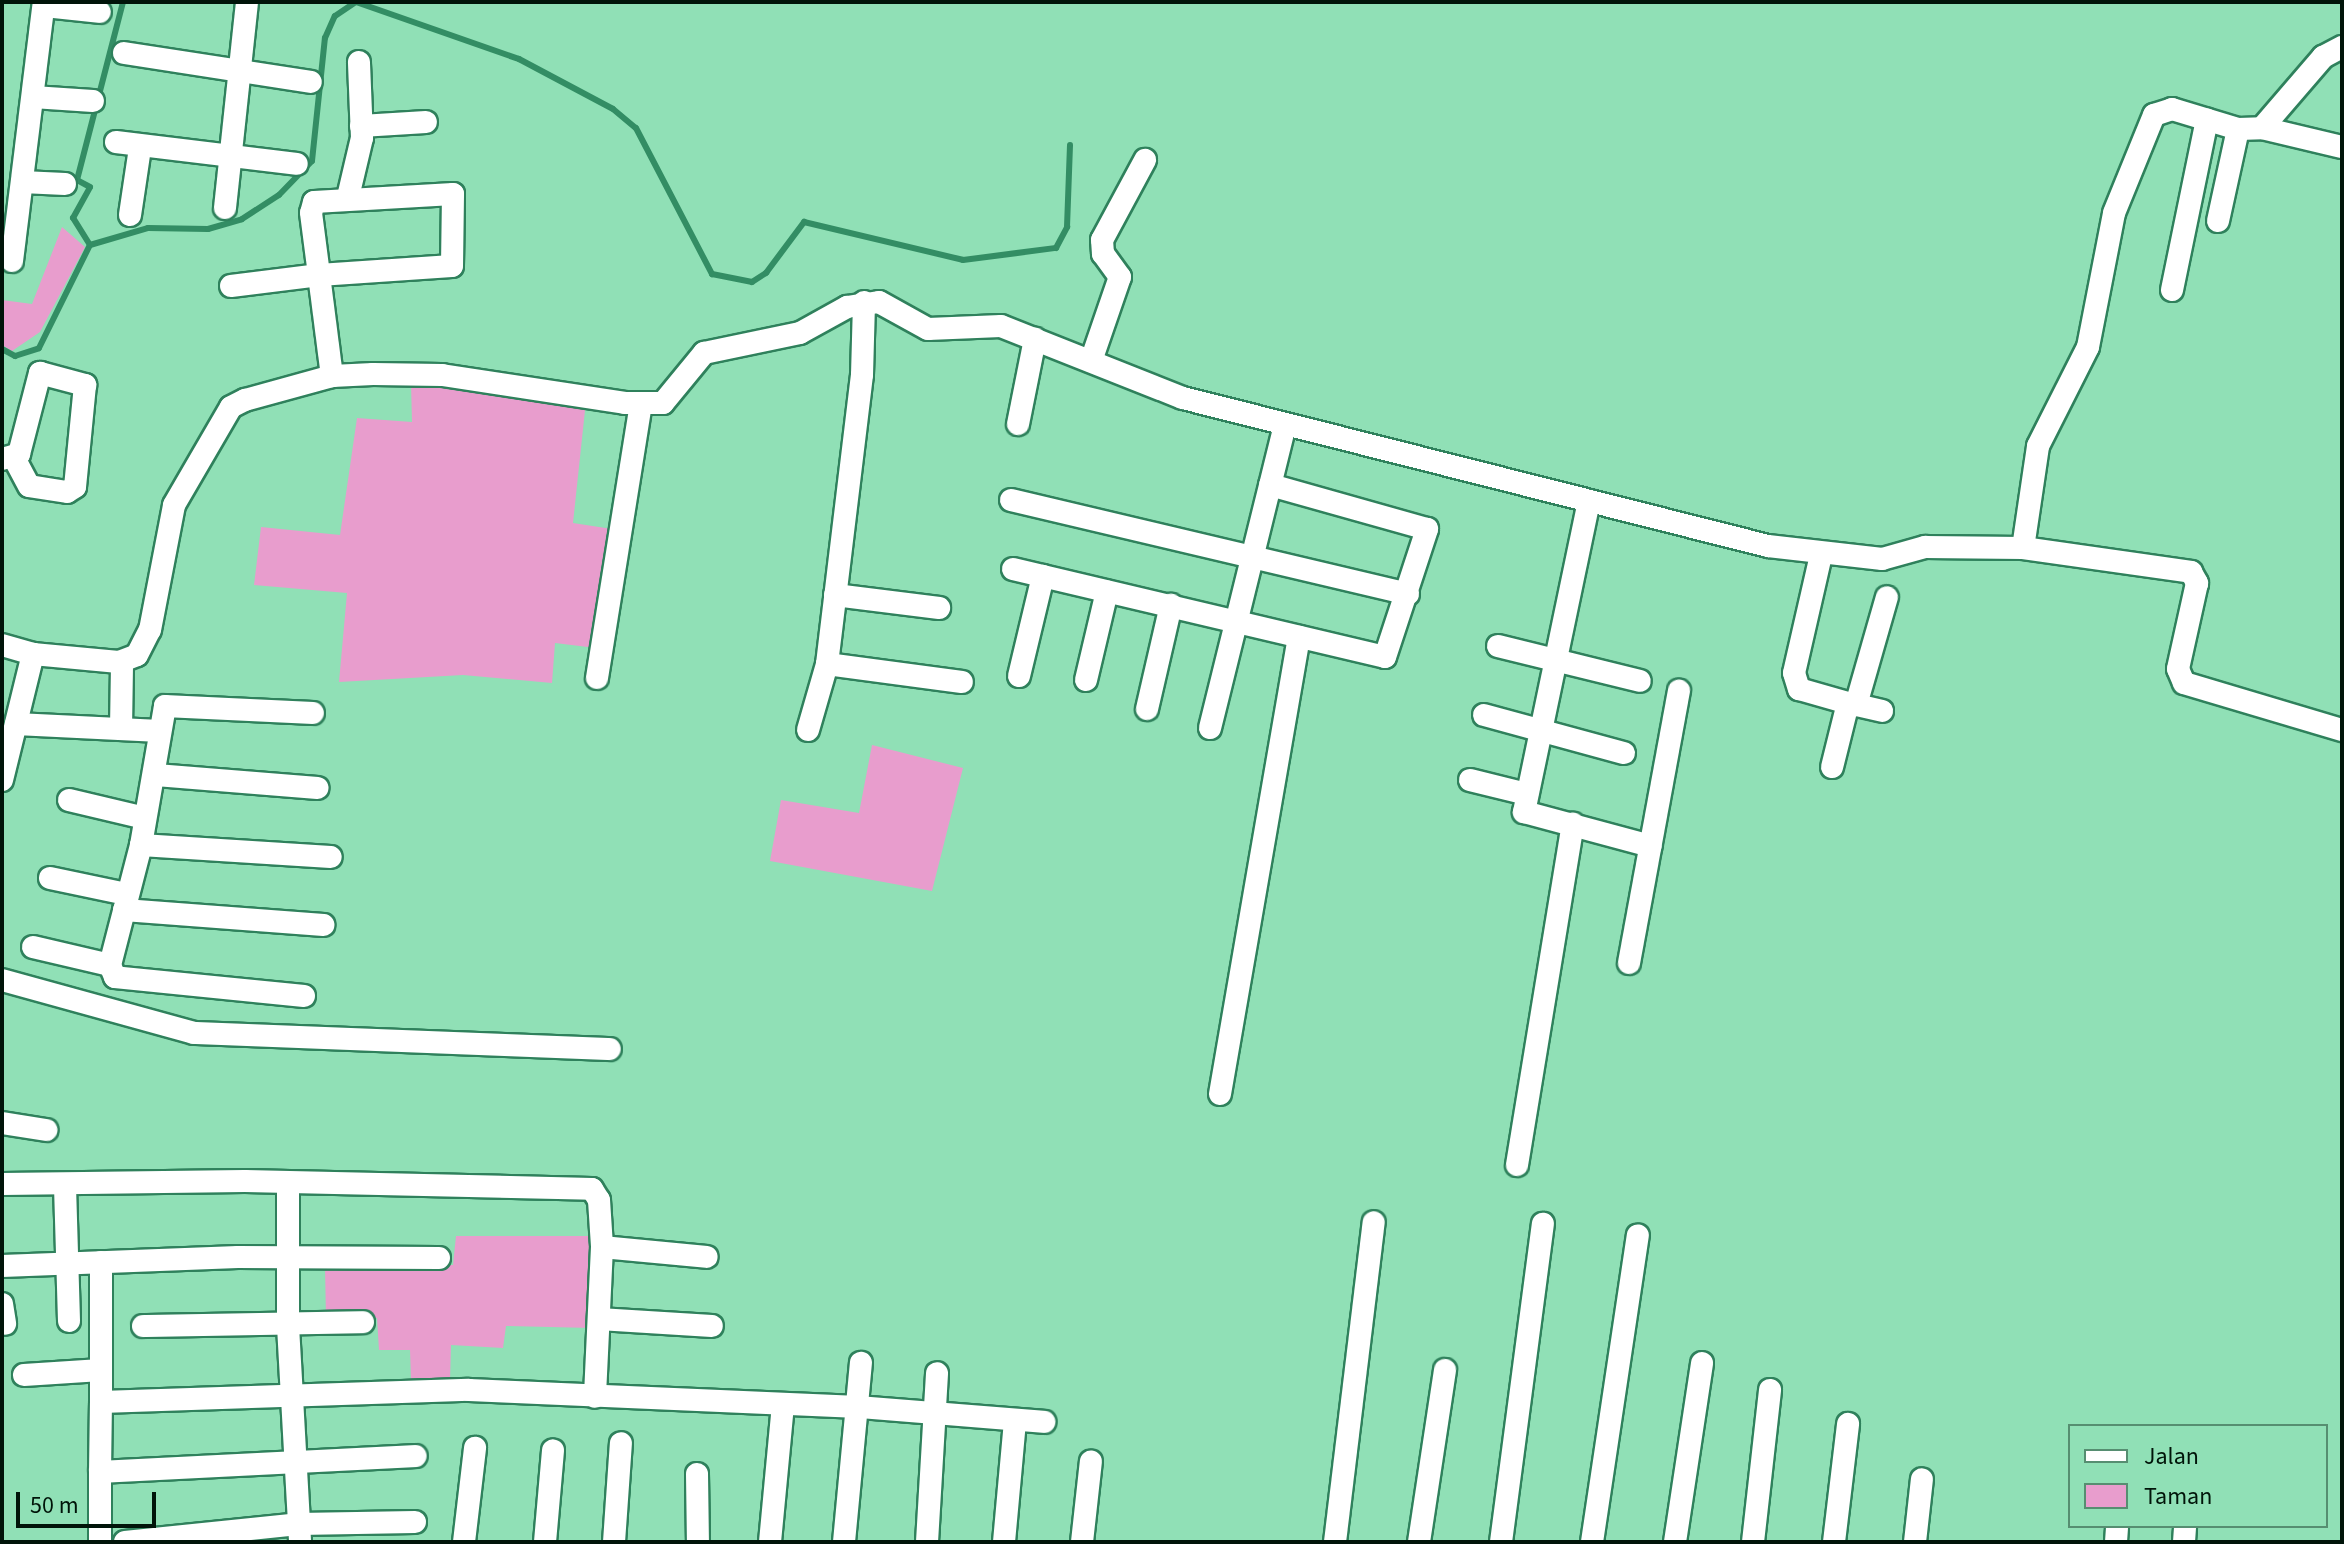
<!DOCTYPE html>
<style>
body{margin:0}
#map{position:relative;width:2344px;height:1544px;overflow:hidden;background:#90e0b6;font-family:"Source Sans 3",sans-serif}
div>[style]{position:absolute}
.green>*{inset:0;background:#e89dcd}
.stream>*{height:6px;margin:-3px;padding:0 3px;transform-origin:3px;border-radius:3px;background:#338d64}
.roads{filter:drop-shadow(2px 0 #2f815c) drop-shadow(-2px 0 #2f815c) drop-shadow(0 2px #2f815c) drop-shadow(0 -2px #2f815c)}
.minor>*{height:22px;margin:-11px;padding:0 11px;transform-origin:11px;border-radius:11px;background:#fff}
span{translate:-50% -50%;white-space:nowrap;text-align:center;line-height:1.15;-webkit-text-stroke:6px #90e0b6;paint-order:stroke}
.frame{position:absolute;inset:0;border:4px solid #001409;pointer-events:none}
.legend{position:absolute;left:2068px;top:1424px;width:260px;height:104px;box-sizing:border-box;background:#90e0b6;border:2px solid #568e71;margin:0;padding:10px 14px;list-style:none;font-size:24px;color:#001409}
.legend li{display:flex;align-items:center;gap:16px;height:40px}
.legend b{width:40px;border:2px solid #568e71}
.scale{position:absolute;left:16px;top:1492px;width:140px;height:36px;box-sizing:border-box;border:4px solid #001409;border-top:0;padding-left:10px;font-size:24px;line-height:28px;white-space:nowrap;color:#001409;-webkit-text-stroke:6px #90e0b6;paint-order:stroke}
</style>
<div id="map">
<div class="green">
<i style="clip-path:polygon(62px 227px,85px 247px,40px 332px,12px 351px,2px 345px,2px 300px,32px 304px)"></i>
<i style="clip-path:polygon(411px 384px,586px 401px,573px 523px,612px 529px,596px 648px,555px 643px,552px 683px,463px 675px,339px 682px,347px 593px,254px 585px,261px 527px,340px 535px,357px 418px,412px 422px)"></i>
<i style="clip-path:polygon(872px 745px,963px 768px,932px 891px,770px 861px,781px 800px,859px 813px)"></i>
<i style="clip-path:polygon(456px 1236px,592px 1236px,592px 1328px,506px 1326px,503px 1348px,451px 1345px,450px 1381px,411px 1380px,410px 1350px,379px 1350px,377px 1318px,326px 1319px,325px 1266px,453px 1265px)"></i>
</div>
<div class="stream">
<i style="left:356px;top:2px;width:173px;rotate:19.3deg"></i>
<i style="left:519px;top:59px;width:106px;rotate:28deg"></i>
<i style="left:613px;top:109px;width:30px;rotate:40deg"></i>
<i style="left:636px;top:128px;width:165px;rotate:62.5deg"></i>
<i style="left:712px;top:274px;width:41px;rotate:11.3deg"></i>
<i style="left:752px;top:282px;width:17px;rotate:-33deg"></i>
<i style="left:766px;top:273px;width:64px;rotate:-53.3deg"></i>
<i style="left:804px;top:222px;width:163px;rotate:13.4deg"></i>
<i style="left:963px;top:260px;width:94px;rotate:-7.4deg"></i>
<i style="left:1056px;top:248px;width:24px;rotate:-62deg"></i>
<i style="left:1067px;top:227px;width:82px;rotate:-87.9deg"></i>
<i style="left:90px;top:245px;width:32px;rotate:-122deg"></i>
<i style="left:73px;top:218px;width:35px;rotate:-61deg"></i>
<i style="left:90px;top:187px;width:15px;rotate:-152deg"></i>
<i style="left:77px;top:180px;width:184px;rotate:-75.5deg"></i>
<i style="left:2px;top:349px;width:15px;rotate:28deg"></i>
<i style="left:15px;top:356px;width:25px;rotate:-18deg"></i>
<i style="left:39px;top:348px;width:115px;rotate:-63.7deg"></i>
<i style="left:90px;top:245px;width:60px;rotate:-16.3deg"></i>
<i style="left:148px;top:228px;width:60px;rotate:1deg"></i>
<i style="left:208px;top:229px;width:35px;rotate:-16deg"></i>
<i style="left:242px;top:219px;width:44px;rotate:-33deg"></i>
<i style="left:279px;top:195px;width:47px;rotate:-45.9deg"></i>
<i style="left:312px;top:161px;width:124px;rotate:-84deg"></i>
<i style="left:325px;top:38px;width:24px;rotate:-66deg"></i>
<i style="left:335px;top:16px;width:25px;rotate:-34deg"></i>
</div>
<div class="roads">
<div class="minor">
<i style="left:44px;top:6px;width:56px;rotate:6.1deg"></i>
<i style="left:124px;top:53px;width:189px;rotate:8.8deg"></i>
<i style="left:33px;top:97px;width:60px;rotate:3.8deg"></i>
<i style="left:361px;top:126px;width:65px;rotate:-3.5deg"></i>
<i style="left:2262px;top:128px;width:82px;rotate:13.4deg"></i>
<i style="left:116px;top:142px;width:182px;rotate:6.9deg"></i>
<i style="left:22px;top:182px;width:43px;rotate:2.7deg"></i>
<i style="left:348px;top:197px;width:61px;rotate:-76.7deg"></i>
<i style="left:362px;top:138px;width:76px;rotate:-92.3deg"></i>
<i style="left:225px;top:208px;width:207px;rotate:-83.9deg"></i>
<i style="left:130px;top:215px;width:68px;rotate:-81.5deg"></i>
<i style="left:2218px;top:221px;width:94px;rotate:-77.7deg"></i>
<i style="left:12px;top:261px;width:261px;rotate:-83deg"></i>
<i style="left:231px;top:286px;width:89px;rotate:-7.1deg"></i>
<i style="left:319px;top:275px;width:133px;rotate:-3.9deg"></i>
<i style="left:452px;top:266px;width:72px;rotate:-89.2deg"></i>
<i style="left:453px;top:194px;width:139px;rotate:176.7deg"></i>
<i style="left:314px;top:202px;width:11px;rotate:105deg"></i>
<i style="left:311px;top:213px;width:63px;rotate:82.6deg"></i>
<i style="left:319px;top:275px;width:102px;rotate:82.7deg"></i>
<i style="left:2172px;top:290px;width:174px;rotate:-78.4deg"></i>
<i style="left:1091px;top:361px;width:89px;rotate:-71deg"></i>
<i style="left:1120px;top:277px;width:29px;rotate:-126deg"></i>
<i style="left:1103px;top:254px;width:14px;rotate:-94deg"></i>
<i style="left:1102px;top:240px;width:91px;rotate:-61.7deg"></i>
<i style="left:1018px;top:424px;width:87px;rotate:-78.7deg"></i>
<i style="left:2px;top:459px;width:18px;rotate:-16deg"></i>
<i style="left:19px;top:454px;width:84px;rotate:-75.5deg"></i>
<i style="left:40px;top:373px;width:47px;rotate:14.9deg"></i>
<i style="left:85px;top:385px;width:102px;rotate:95.6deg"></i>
<i style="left:75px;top:487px;width:9px;rotate:148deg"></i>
<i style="left:67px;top:492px;width:38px;rotate:-171deg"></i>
<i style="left:29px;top:486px;width:32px;rotate:-118deg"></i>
<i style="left:1011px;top:500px;width:408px;rotate:13.3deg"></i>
<i style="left:1589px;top:501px;width:318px;rotate:101.8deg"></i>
<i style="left:1524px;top:812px;width:131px;rotate:15deg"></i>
<i style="left:2023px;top:548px;width:103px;rotate:-81.6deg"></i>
<i style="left:2038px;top:446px;width:111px;rotate:-63.2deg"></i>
<i style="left:2088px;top:347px;width:136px;rotate:-79deg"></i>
<i style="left:2114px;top:213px;width:106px;rotate:-67.8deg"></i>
<i style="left:2154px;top:115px;width:19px;rotate:-18deg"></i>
<i style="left:2172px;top:109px;width:69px;rotate:16.9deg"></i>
<i style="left:2238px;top:129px;width:24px;rotate:-2deg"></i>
<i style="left:2262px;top:128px;width:94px;rotate:-49.3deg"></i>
<i style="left:2323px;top:57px;width:21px;rotate:-28deg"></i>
<i style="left:1821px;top:555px;width:121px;rotate:102.9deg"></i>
<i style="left:1794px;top:673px;width:17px;rotate:73deg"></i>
<i style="left:1799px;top:689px;width:51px;rotate:15.9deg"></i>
<i style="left:1848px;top:703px;width:66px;rotate:104deg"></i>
<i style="left:1013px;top:569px;width:382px;rotate:13.3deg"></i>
<i style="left:1385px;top:657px;width:135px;rotate:-71.8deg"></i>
<i style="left:1427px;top:529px;width:163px;rotate:-164.3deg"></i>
<i style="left:835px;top:595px;width:105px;rotate:7.1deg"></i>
<i style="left:2px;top:645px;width:32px;rotate:16deg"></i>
<i style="left:33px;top:654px;width:86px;rotate:5.3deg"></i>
<i style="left:119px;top:662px;width:19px;rotate:-21deg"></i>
<i style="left:137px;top:655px;width:28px;rotate:-63deg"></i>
<i style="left:150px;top:630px;width:127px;rotate:-79.1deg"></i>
<i style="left:174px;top:505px;width:113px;rotate:-59.8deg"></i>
<i style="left:231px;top:407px;width:16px;rotate:-27deg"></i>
<i style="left:245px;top:400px;width:90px;rotate:-15.4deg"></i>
<i style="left:332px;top:376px;width:41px;rotate:-2.8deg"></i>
<i style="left:373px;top:374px;width:69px;rotate:0.8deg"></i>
<i style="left:442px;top:375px;width:185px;rotate:8.7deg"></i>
<i style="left:625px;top:403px;width:38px"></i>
<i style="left:663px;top:403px;width:65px;rotate:-50.6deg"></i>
<i style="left:704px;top:353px;width:98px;rotate:-11.8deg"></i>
<i style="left:800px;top:333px;width:54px;rotate:-29deg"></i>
<i style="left:847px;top:307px;width:32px;rotate:-9deg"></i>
<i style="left:879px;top:302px;width:56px;rotate:28.9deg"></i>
<i style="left:928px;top:329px;width:73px;rotate:-2.4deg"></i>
<i style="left:1001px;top:326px;width:196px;rotate:21.6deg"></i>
<i style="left:1183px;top:398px;width:603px;rotate:14.2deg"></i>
<i style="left:1768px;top:546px;width:115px;rotate:6.5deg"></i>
<i style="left:1882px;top:559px;width:45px;rotate:-15.6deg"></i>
<i style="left:1925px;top:547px;width:98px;rotate:0.6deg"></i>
<i style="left:2023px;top:548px;width:170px;rotate:8.1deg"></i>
<i style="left:2191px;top:572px;width:13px;rotate:61deg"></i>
<i style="left:2197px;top:583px;width:88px;rotate:102.5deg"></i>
<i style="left:2178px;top:669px;width:15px;rotate:67deg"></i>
<i style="left:2184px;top:683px;width:165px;rotate:16.6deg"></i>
<i style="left:1498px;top:646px;width:146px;rotate:13.8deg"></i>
<i style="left:827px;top:664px;width:136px;rotate:7.6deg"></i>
<i style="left:1019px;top:676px;width:103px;rotate:-76.5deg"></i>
<i style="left:597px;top:678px;width:278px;rotate:-80.9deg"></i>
<i style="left:1086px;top:680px;width:91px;rotate:-76.7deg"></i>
<i style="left:1848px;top:703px;width:35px;rotate:13deg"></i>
<i style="left:1856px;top:705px;width:112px;rotate:-74deg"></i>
<i style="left:1147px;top:709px;width:107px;rotate:-77deg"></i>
<i style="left:1484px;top:715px;width:145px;rotate:15.2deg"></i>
<i style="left:16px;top:724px;width:144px;rotate:2.8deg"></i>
<i style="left:1210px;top:728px;width:312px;rotate:-76.1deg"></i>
<i style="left:121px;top:729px;width:67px;rotate:-89.1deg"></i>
<i style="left:808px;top:730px;width:69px;rotate:-73.9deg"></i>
<i style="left:827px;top:664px;width:291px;rotate:-83.1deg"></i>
<i style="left:862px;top:375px;width:73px;rotate:-88.4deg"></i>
<i style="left:156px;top:775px;width:162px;rotate:4.6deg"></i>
<i style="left:2px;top:780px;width:130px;rotate:-76.2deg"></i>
<i style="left:1470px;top:780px;width:59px;rotate:13.8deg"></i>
<i style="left:69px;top:800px;width:78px;rotate:13.3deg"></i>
<i style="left:141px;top:845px;width:190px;rotate:3.6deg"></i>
<i style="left:50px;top:878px;width:78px;rotate:11.9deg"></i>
<i style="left:124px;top:910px;width:200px;rotate:4.3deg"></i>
<i style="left:33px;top:947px;width:79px;rotate:13.2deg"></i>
<i style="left:1629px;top:963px;width:277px;rotate:-79.6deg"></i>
<i style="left:2px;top:980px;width:199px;rotate:15.4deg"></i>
<i style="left:194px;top:1033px;width:416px;rotate:2.2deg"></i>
<i style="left:304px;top:996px;width:190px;rotate:-174.3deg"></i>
<i style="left:115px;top:977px;width:13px;rotate:-113deg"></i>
<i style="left:110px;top:965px;width:124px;rotate:-75.5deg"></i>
<i style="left:141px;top:845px;width:141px;rotate:-80.2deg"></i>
<i style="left:165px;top:706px;width:148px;rotate:2.7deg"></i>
<i style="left:1220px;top:1094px;width:464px;rotate:-80.2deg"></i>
<i style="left:2px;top:1123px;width:45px;rotate:9deg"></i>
<i style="left:1517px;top:1165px;width:346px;rotate:-80.7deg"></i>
<i style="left:2px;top:1184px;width:243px;rotate:-0.7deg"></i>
<i style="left:245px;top:1181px;width:347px;rotate:1.3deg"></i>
<i style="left:592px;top:1189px;width:13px;rotate:58deg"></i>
<i style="left:599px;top:1200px;width:47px;rotate:86.3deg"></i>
<i style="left:602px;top:1247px;width:150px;rotate:92.7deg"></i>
<i style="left:288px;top:1185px;width:141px;rotate:90deg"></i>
<i style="left:288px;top:1326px;width:216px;rotate:86.8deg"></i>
<i style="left:65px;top:1186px;width:135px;rotate:88.3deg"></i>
<i style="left:602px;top:1247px;width:105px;rotate:5.4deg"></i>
<i style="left:2px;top:1266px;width:236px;rotate:-2.2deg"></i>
<i style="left:238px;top:1257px;width:201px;rotate:0.3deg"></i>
<i style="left:2px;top:1304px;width:20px;rotate:81deg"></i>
<i style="left:599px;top:1319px;width:113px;rotate:3.5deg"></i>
<i style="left:143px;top:1326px;width:220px;rotate:-1deg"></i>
<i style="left:24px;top:1375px;width:77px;rotate:-3.7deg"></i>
<i style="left:101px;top:1402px;width:140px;rotate:-90deg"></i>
<i style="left:100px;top:1472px;width:70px;rotate:-89.2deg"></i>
<i style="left:101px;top:1402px;width:368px;rotate:-1.9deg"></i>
<i style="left:469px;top:1390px;width:390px;rotate:2.5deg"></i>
<i style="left:859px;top:1407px;width:186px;rotate:4.6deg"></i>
<i style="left:697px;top:1474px;width:68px;rotate:89.2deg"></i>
<i style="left:100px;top:1542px;width:70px;rotate:-90deg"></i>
<i style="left:100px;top:1472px;width:316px;rotate:-2.9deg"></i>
<i style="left:125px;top:1542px;width:174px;rotate:-5.9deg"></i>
<i style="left:298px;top:1524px;width:117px;rotate:-1deg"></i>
<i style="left:464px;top:1542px;width:95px;rotate:-83.3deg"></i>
<i style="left:545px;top:1542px;width:92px;rotate:-85deg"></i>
<i style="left:614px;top:1542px;width:99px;rotate:-86deg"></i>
<i style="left:770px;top:1542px;width:138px;rotate:-84.6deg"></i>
<i style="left:844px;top:1542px;width:180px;rotate:-84.6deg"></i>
<i style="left:927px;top:1542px;width:169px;rotate:-86.6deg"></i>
<i style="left:1004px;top:1542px;width:122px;rotate:-84.8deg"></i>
<i style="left:1082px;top:1542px;width:81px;rotate:-83.7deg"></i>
<i style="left:1335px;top:1542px;width:322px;rotate:-83.1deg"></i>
<i style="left:1419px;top:1542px;width:174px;rotate:-81.4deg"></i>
<i style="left:1501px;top:1542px;width:321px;rotate:-82.5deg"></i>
<i style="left:1592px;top:1542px;width:310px;rotate:-81.5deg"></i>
<i style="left:1675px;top:1542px;width:181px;rotate:-81.4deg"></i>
<i style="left:1753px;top:1542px;width:153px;rotate:-83.6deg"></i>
<i style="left:1834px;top:1542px;width:119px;rotate:-83.2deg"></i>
<i style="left:1915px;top:1542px;width:63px;rotate:-83.7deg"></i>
<i style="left:2116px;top:1542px;width:16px;rotate:-86deg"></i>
<i style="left:2184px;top:1542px;width:16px;rotate:-86deg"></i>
</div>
</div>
<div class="frame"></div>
<ul class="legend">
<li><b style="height:10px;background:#fff"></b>Jalan</li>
<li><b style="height:22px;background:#e89dcd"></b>Taman</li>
</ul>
<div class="scale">50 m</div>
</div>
